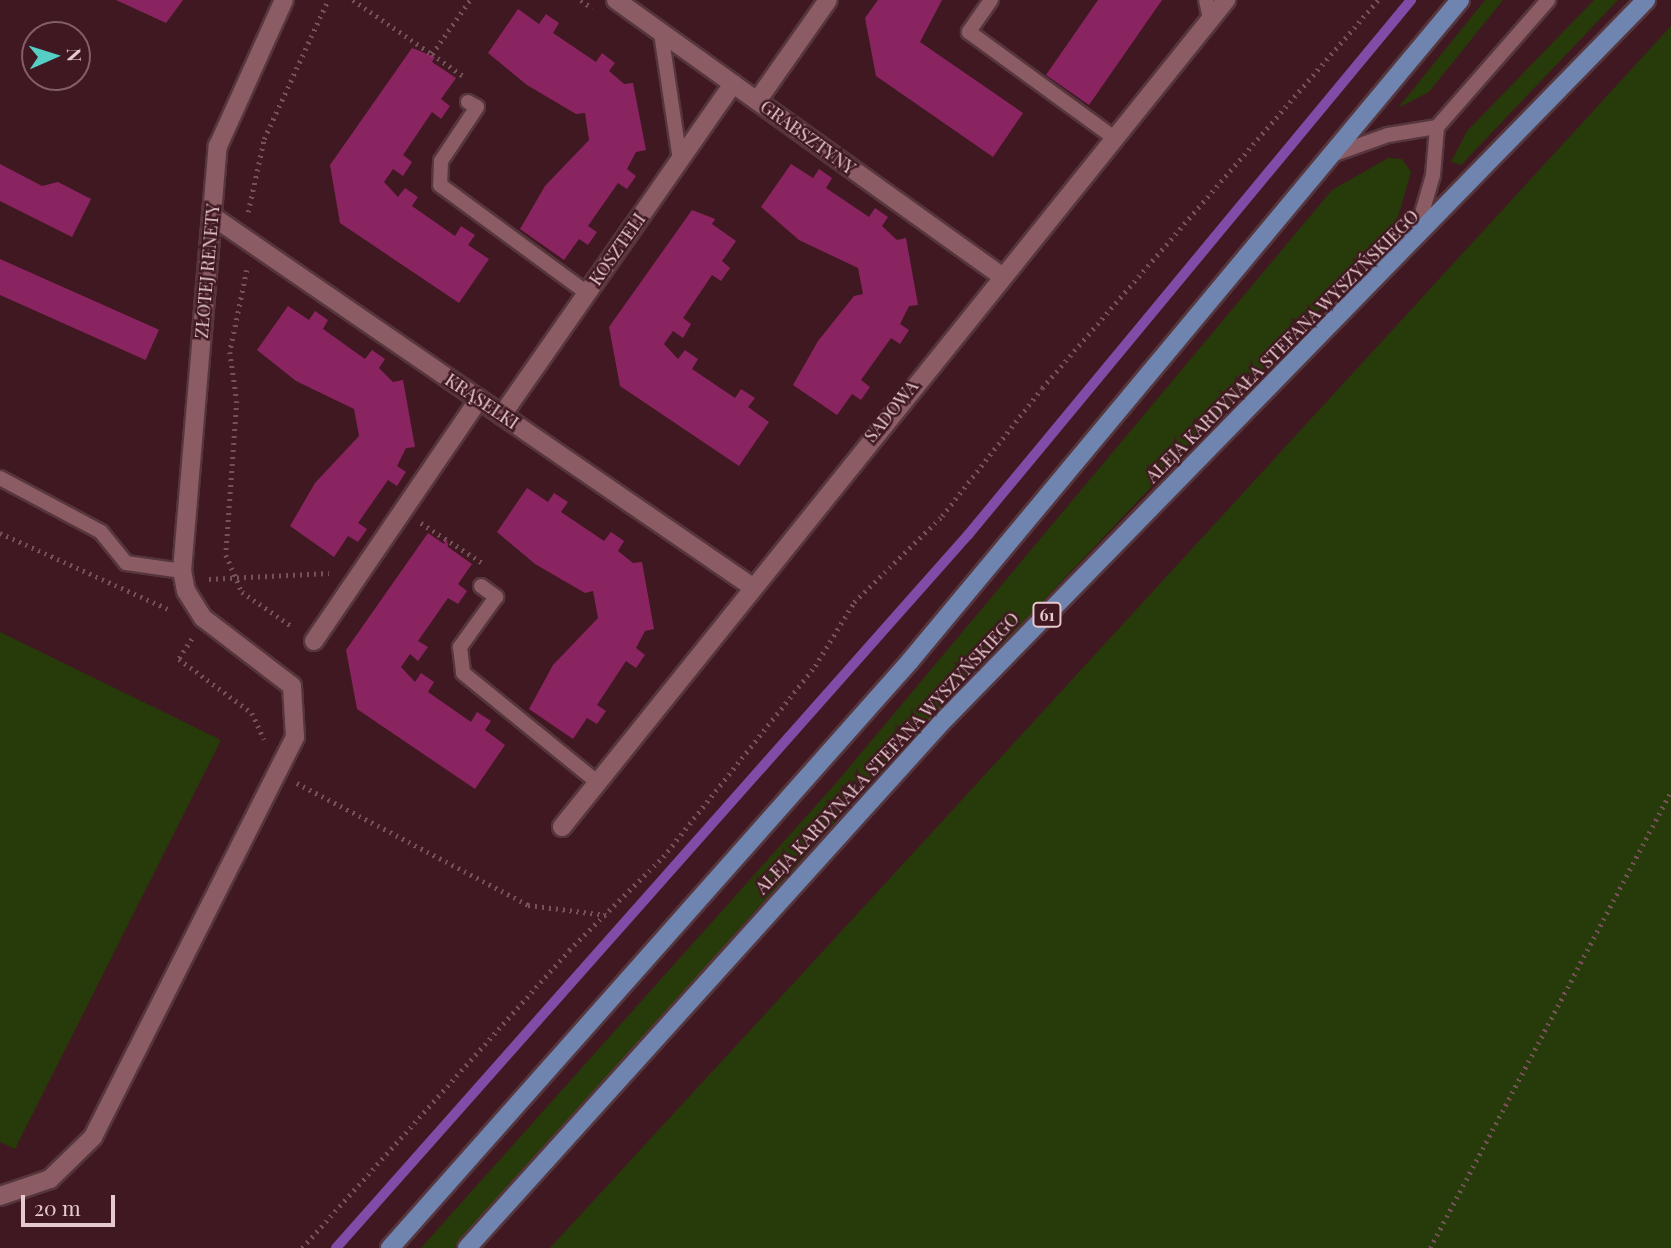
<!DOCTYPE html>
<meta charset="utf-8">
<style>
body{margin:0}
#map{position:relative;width:1671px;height:1248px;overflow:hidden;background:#401821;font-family:"Playfair Display",serif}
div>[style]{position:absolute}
.green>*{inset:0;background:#273a09}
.stream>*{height:10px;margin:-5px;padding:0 5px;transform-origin:5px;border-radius:5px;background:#814ba8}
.building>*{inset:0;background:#8a2460;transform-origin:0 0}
.path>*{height:4.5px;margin-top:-2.25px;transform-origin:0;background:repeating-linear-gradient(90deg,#755158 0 2px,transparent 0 7px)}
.roads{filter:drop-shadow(2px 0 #56363d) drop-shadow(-2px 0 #56363d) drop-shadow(0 2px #56363d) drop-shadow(0 -2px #56363d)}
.lane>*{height:14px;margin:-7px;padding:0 7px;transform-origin:7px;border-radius:7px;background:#8b5c64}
.street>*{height:18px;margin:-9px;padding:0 9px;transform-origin:9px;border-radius:9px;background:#8b5c64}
.primary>*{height:18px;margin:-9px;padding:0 9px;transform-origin:9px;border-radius:9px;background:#6f85b0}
span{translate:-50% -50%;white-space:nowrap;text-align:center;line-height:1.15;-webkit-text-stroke:5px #401821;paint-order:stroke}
.shield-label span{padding:2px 5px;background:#401821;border:2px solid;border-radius:5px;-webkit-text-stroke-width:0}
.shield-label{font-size:16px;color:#e6cace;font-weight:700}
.street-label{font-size:18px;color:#e6cace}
.north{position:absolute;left:21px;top:21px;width:70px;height:70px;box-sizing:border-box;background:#401821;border:2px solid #825f66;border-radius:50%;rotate:87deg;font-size:19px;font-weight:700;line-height:28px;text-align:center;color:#e6cace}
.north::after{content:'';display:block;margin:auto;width:24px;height:32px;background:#55cec5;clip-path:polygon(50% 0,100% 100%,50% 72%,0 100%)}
.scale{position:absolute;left:21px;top:1195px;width:94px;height:32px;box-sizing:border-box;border:4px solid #e6cace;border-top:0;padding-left:9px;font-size:21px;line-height:24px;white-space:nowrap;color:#e6cace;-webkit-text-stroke:5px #401821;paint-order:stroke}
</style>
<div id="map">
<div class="green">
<i style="clip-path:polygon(1485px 0,1503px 0,1429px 92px,1398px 108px)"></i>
<i style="clip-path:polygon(1594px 0,1618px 0,1461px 165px,1451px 162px,1467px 131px)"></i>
<i style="clip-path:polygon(1671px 26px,1671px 1248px,550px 1248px,904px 863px)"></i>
<i style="clip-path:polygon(1388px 158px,1402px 159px,1411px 172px,1394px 231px,857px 797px,455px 1248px,421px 1248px,836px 783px,1332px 190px)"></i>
<i style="clip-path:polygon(0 632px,221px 740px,15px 1149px,0 1142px)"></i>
</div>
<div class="stream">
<i style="left:336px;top:1248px;width:953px;rotate:-48.45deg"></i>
<i style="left:968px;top:535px;width:695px;rotate:-50.37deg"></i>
</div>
<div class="building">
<i style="clip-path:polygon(116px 0,183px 0,166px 23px)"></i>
<i style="clip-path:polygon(878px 0,942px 0,920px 42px,1023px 113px,993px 157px,876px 76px,865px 18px)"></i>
<i style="clip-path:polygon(1098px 0,1162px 0,1089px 105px,1046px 75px)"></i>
<i style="clip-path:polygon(518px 9px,539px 24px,546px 14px,559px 23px,553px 33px,596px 62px,602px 53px,615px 63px,609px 71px,624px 84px,633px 83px,646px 150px,636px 152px,627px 169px,636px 176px,627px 189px,618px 183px,588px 226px,597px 232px,588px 245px,579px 239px,564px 260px,520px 229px,545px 186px,589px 140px,585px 113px,576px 114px,527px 85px,488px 53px)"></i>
<i style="clip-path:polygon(412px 48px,435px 57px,432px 62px,456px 78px,441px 99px,450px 106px,441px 119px,432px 112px,403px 155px,412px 162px,403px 176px,393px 169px,384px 182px,398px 197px,405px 188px,418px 197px,412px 206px,455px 236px,461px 226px,475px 235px,468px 245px,489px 259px,459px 303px,340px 223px,330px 165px)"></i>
<i style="clip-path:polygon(0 164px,42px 186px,58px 182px,91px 199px,72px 237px,0 201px)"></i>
<i style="clip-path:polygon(791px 164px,813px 178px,819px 169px,832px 178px,826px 188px,869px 217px,875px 208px,888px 217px,882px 226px,897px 240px,906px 238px,918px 305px,909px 306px,900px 324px,909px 330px,900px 344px,891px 338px,861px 380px,870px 387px,861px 400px,852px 394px,837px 415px,793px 385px,818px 341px,854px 296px,863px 294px,858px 268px,799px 240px,761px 207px)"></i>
<i style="clip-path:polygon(692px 210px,715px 219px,712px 224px,736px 241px,722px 261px,730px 268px,721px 281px,712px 275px,683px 318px,691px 324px,683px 338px,673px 331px,664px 344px,678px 359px,685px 350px,698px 359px,692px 369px,735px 398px,741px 389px,755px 398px,748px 407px,769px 422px,739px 466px,620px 386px,609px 327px)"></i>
<i style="left:0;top:259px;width:174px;height:33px;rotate:24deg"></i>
<i style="clip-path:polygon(288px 306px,309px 320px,315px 311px,328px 320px,323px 329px,365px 359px,372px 350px,385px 359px,379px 368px,393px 382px,403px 380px,415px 447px,406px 448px,397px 466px,406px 472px,397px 486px,388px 480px,358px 523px,367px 529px,358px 542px,348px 536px,334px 557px,290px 526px,315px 483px,359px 436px,354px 409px,296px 381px,257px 350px)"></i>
<i style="clip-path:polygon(527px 488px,548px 502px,554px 493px,568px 502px,561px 512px,604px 541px,611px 532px,624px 541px,618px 551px,633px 563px,642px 562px,654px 629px,645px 631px,636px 648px,645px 655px,636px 668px,626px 661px,597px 705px,606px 711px,597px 724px,587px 718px,573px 739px,529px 709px,553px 665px,598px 618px,593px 591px,585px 593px,535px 564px,497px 532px)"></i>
<i style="clip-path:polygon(428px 533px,444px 544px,447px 539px,448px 547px,472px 564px,458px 584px,467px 591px,458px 604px,448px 598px,418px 641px,428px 647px,418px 661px,410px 654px,401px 667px,415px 682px,421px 673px,434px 682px,428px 692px,471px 722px,477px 712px,491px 721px,485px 730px,505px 745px,475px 789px,357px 709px,346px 650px)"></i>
</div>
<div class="path">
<i style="left:353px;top:0;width:96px;rotate:34.4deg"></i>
<i style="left:432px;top:54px;width:66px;rotate:-54.9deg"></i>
<i style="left:581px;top:0;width:14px;rotate:36deg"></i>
<i style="left:432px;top:54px;width:42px;rotate:35.2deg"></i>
<i style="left:248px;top:212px;width:75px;rotate:-77.6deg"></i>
<i style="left:264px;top:139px;width:153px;rotate:-65.3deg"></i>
<i style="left:247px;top:270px;width:84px;rotate:101.7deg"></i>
<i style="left:230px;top:352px;width:49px;rotate:81.9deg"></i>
<i style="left:237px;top:401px;width:154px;rotate:94.1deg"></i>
<i style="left:226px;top:555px;width:40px;rotate:66.6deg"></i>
<i style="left:242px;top:592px;width:62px;rotate:34.5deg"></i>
<i style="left:421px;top:523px;width:72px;rotate:33deg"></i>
<i style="left:0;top:533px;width:184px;rotate:24.3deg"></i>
<i style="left:209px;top:579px;width:120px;rotate:-2.9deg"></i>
<i style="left:192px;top:639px;width:24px;rotate:123deg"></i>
<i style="left:179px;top:659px;width:91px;rotate:36.5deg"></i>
<i style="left:252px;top:713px;width:29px;rotate:65deg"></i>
<i style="left:297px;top:783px;width:261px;rotate:27.8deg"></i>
<i style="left:528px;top:905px;width:79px;rotate:7.3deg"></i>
<i style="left:302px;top:1248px;width:400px;rotate:-48.1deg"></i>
<i style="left:569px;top:950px;width:132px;rotate:-44.7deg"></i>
<i style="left:663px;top:857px;width:244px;rotate:-51.5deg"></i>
<i style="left:815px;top:666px;width:75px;rotate:-58.6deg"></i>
<i style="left:854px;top:602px;width:123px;rotate:-44.3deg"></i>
<i style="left:942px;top:516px;width:162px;rotate:-52deg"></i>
<i style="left:1042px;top:388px;width:513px;rotate:-49.11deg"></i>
<i style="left:1430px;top:1248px;width:517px;rotate:-62.19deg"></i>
</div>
<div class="roads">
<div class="lane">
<i style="left:991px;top:0;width:39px;rotate:125deg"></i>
<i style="left:969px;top:32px;width:178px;rotate:36.1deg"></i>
<i style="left:1206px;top:0;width:19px;rotate:78deg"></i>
<i style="left:661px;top:33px;width:128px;rotate:81.5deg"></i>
<i style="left:468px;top:102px;width:10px;rotate:29deg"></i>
<i style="left:477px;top:107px;width:65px;rotate:123.7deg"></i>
<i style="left:441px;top:161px;width:24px;rotate:92deg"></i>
<i style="left:440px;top:185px;width:182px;rotate:36.3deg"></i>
<i style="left:1332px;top:155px;width:59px;rotate:-19.7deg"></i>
<i style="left:1388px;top:135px;width:50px;rotate:-9.3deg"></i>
<i style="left:1416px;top:234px;width:61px;rotate:-73.9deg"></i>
<i style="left:1433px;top:175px;width:48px;rotate:-85.2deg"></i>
<i style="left:1437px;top:127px;width:169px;rotate:-48.8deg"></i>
<i style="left:0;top:478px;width:115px;rotate:28.1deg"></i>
<i style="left:101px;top:532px;width:40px;rotate:51deg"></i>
<i style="left:126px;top:563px;width:57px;rotate:8.1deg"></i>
<i style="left:481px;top:586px;width:19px;rotate:36deg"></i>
<i style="left:496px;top:597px;width:62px;rotate:125.8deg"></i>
<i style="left:460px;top:647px;width:26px;rotate:83deg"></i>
<i style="left:463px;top:673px;width:173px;rotate:39.1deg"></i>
</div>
<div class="street">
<i style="left:616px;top:0;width:472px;rotate:35.6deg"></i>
<i style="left:757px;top:101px;width:123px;rotate:-54.9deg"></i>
<i style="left:212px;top:216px;width:654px;rotate:34.47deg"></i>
<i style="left:502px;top:415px;width:404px;rotate:-55.1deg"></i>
<i style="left:314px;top:641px;width:293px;rotate:-55.7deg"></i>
<i style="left:562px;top:827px;width:1061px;rotate:-51.24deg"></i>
<i style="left:0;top:1196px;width:53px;rotate:-18.8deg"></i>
<i style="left:50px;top:1179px;width:60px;rotate:-44.3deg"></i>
<i style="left:93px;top:1137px;width:448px;rotate:-63.2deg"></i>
<i style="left:295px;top:737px;width:51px;rotate:-93.4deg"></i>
<i style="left:292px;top:686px;width:112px;rotate:-142.6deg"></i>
<i style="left:203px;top:618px;width:32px;rotate:-122deg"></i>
<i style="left:186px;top:591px;width:20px;rotate:-101deg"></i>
<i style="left:182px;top:571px;width:427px;rotate:-85.2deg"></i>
<i style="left:218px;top:146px;width:160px;rotate:-65.7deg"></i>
</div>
<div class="primary">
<i style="left:390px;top:1248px;width:784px;rotate:-48.46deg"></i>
<i style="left:910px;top:661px;width:860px;rotate:-50.24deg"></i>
<i style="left:467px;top:1248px;width:707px;rotate:-47.92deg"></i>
<i style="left:941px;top:723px;width:1010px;rotate:-45.72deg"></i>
</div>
</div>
<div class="shield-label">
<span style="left:1047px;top:615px">61</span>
</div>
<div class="street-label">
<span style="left:808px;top:137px;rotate:36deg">GRABSZTYNY</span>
<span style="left:617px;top:249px;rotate:-55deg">KOSZTELI</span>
<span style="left:207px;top:271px;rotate:-85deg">ZŁOTEJ RENETY</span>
<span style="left:1282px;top:346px;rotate:-45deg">ALEJA KARDYNAŁA STEFANA WYSZYŃSKIEGO</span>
<span style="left:482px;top:401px;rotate:34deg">KRĄSELKI</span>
<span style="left:891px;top:411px;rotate:-51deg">SADOWA</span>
<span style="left:887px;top:753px;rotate:-47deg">ALEJA KARDYNAŁA STEFANA WYSZYŃSKIEGO</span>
</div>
<div class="north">N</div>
<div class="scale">20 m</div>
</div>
